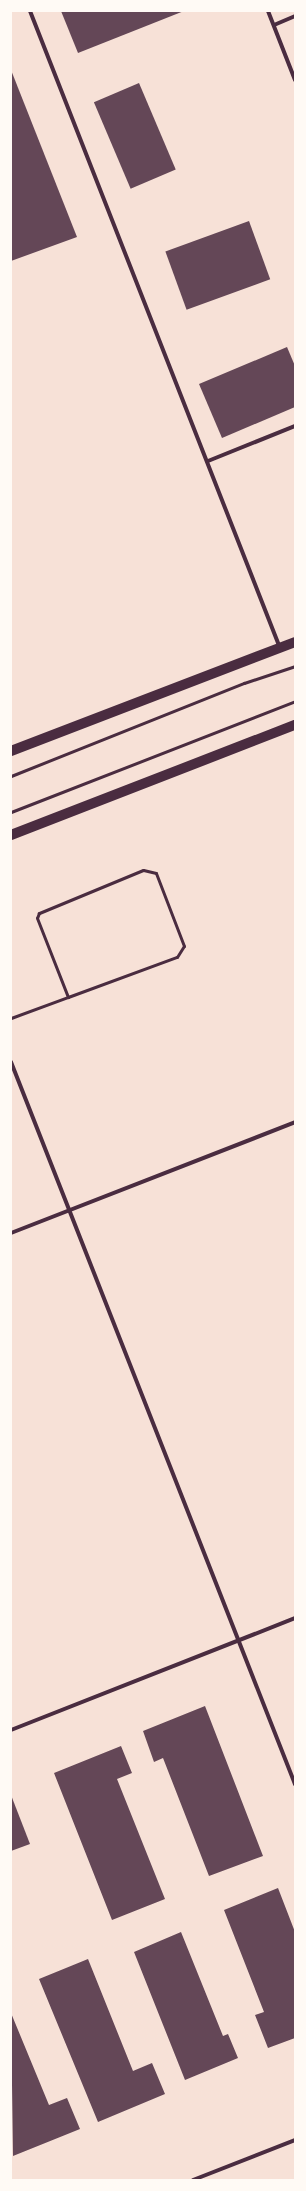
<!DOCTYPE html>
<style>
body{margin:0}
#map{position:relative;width:306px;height:2191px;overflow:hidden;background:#f7e1d7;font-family:Signika,sans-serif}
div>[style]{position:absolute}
.building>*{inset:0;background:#644757;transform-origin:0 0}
.service>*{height:3px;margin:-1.5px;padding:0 1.5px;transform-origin:1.5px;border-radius:1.5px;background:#4a2c40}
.minor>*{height:4px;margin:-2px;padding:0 2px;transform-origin:2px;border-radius:2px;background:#4a2c40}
.primary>*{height:10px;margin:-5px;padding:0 5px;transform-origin:5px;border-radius:5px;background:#4a2c40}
span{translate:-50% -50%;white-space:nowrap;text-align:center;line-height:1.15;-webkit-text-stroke:3.5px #fffaf5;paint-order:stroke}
.frame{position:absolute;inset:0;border:12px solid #fffaf5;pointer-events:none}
</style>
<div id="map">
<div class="building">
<i style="clip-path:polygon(61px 11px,184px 11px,78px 53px)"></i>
<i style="clip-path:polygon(11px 70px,77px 237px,11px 261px)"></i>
<i style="left:139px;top:83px;width:94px;height:49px;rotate:67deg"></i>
<i style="left:249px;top:221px;width:62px;height:89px;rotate:70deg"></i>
<i style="clip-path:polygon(287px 347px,295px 366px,295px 407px,222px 438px,199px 384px)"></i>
<i style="clip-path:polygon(205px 1706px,263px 1856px,209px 1876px,163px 1758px,154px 1762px,143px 1731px)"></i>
<i style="clip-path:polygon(121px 1746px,132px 1773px,117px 1779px,165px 1899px,112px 1920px,54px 1773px)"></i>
<i style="clip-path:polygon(11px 1795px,30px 1844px,11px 1851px)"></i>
<i style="clip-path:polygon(278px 1888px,295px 1932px,295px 2038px,268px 2048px,255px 2015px,264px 2012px,224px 1910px)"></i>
<i style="clip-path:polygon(181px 1932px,223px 2036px,228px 2034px,238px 2058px,185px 2080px,134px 1952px)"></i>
<i style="clip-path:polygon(88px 1959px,133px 2071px,152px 2063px,165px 2094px,98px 2122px,39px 1979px)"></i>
<i style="clip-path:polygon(11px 2013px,49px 2105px,67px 2098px,80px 2129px,13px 2156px)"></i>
</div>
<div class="service">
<i style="left:11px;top:776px;width:251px;rotate:-21.8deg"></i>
<i style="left:244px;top:683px;width:54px;rotate:-18.4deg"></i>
<i style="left:11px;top:812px;width:305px;rotate:-21.3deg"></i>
<i style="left:11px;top:1018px;width:61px;rotate:-20.2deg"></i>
<i style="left:68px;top:997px;width:116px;rotate:-20.2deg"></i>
<i style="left:177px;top:957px;width:13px;rotate:-58deg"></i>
<i style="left:184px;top:946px;width:78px;rotate:-111deg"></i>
<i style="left:156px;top:873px;width:13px;rotate:-167deg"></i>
<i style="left:143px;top:870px;width:113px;rotate:157.5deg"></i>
<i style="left:39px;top:913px;width:5px;rotate:112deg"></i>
<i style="left:37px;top:918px;width:85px;rotate:68.6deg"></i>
</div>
<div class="minor">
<i style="left:30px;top:11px;width:684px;rotate:68.57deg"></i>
<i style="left:268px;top:11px;width:74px;rotate:68.6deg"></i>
<i style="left:274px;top:25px;width:23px;rotate:-23deg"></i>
<i style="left:208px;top:461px;width:94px;rotate:-21.9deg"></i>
<i style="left:11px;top:1062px;width:776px;rotate:68.53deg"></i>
<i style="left:11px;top:1233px;width:305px;rotate:-21.3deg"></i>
<i style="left:11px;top:1730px;width:305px;rotate:-21.5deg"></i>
<i style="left:193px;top:2180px;width:110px;rotate:-21.4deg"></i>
</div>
<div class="primary">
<i style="left:11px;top:751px;width:304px;rotate:-21deg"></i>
<i style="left:11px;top:835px;width:305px;rotate:-21.2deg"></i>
</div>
<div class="frame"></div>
</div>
